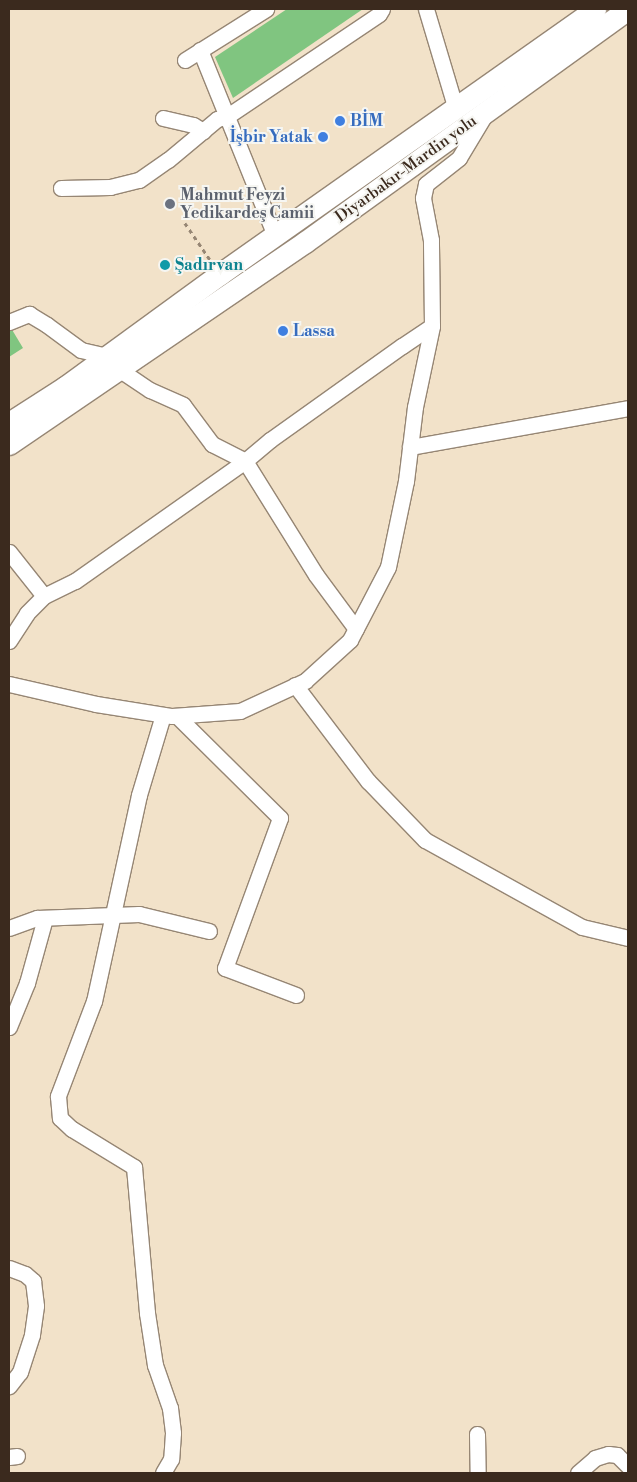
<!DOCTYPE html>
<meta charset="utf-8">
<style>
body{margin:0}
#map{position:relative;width:637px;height:1482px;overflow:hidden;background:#f2e2c9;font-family:"Libre Bodoni",serif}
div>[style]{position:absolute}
.green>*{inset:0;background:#80c580}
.path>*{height:2.5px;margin-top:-1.25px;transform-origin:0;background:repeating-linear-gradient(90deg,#968674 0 4px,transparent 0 8px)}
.roads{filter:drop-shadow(1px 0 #968674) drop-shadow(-1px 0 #968674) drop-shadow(0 1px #968674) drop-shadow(0 -1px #968674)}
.minor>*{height:15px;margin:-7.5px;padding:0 7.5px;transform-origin:7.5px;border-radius:7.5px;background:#fff}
.highway>*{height:21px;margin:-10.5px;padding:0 10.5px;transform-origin:10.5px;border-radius:10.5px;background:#fff}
.dots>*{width:14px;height:14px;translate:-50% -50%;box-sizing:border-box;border:2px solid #f6f6f2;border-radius:50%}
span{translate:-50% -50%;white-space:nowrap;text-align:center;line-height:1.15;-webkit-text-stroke:4px #f6f6f2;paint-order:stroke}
.shop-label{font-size:16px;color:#366cbe;font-weight:700}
.left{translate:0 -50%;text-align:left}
.right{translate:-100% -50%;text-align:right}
.street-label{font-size:16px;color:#3b2a1e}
.worship-label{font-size:16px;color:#5b616d;font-weight:700}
.culture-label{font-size:16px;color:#0d838f;font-weight:700}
.frame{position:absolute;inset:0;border:10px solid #3b2a1e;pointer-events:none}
</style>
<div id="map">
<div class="green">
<i style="clip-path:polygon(287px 9px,363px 9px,233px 98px,215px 57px)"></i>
<i style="clip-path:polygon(11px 328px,23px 348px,9px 357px,9px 329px)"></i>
</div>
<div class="path">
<i style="left:185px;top:223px;width:46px;rotate:55.6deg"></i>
</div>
<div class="roads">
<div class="minor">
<i style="left:426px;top:9px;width:101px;rotate:73.4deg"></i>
<i style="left:200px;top:50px;width:201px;rotate:68deg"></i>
<i style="left:185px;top:60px;width:96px;rotate:-32.2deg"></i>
<i style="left:163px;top:118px;width:31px;rotate:13deg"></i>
<i style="left:193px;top:125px;width:12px;rotate:31deg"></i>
<i style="left:61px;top:188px;width:49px;rotate:-1.2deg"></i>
<i style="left:110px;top:187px;width:30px;rotate:-14deg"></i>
<i style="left:139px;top:180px;width:35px;rotate:-35deg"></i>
<i style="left:168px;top:160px;width:64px;rotate:-39.9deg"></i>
<i style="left:217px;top:119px;width:9px;rotate:-13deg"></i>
<i style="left:226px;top:117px;width:184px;rotate:-33.9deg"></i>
<i style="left:379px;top:14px;width:6px;rotate:-59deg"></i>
<i style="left:9px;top:322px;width:22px;rotate:-22deg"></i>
<i style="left:29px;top:314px;width:21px;rotate:31deg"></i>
<i style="left:47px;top:325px;width:42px;rotate:36.3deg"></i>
<i style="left:81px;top:350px;width:27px;rotate:13deg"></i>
<i style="left:120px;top:370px;width:36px;rotate:34deg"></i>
<i style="left:150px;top:390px;width:36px;rotate:24deg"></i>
<i style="left:183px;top:405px;width:49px;rotate:53.4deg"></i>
<i style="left:212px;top:444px;width:37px;rotate:27deg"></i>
<i style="left:245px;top:461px;width:134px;rotate:58.1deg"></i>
<i style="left:316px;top:575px;width:67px;rotate:53.5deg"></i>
<i style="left:410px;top:447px;width:221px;rotate:-10.1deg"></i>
<i style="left:9px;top:552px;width:56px;rotate:51.5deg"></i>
<i style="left:9px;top:641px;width:33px;rotate:-57deg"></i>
<i style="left:27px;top:613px;width:24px;rotate:-45deg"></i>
<i style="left:44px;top:596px;width:34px;rotate:-26deg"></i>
<i style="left:75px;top:581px;width:208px;rotate:-35.2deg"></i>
<i style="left:245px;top:461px;width:33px;rotate:-40deg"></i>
<i style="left:270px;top:440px;width:162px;rotate:-35.5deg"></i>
<i style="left:402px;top:346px;width:36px;rotate:-34deg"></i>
<i style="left:9px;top:684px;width:89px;rotate:12.9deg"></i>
<i style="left:96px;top:704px;width:77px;rotate:9deg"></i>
<i style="left:172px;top:716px;width:68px;rotate:-4.2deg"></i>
<i style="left:240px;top:711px;width:72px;rotate:-24.8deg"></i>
<i style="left:305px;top:681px;width:61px;rotate:-42.3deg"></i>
<i style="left:350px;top:640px;width:82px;rotate:-62.5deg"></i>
<i style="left:388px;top:567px;width:88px;rotate:-78.2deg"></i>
<i style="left:406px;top:481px;width:75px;rotate:-83.1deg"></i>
<i style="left:415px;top:407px;width:83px;rotate:-78.1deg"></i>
<i style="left:432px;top:326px;width:86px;rotate:-90.7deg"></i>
<i style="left:431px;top:240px;width:43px;rotate:-100.8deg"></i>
<i style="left:423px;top:198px;width:14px;rotate:-78deg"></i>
<i style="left:426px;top:184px;width:42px;rotate:-38.2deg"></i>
<i style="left:459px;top:158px;width:47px;rotate:-59deg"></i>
<i style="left:295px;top:685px;width:121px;rotate:52.8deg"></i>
<i style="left:368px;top:781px;width:82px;rotate:46deg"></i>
<i style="left:425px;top:840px;width:179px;rotate:29deg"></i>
<i style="left:582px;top:927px;width:47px;rotate:13.4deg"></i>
<i style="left:163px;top:715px;width:84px;rotate:106.7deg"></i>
<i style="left:139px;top:795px;width:211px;rotate:102.3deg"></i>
<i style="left:94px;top:1001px;width:102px;rotate:110.8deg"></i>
<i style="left:58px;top:1096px;width:22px;rotate:85deg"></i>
<i style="left:60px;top:1118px;width:16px;rotate:43deg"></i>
<i style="left:72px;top:1129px;width:73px;rotate:31.5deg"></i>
<i style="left:134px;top:1167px;width:147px;rotate:84.9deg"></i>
<i style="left:147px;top:1313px;width:53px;rotate:81.3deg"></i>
<i style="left:155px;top:1365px;width:46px;rotate:70.8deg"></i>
<i style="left:170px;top:1408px;width:25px;rotate:83deg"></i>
<i style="left:173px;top:1433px;width:26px;rotate:94deg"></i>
<i style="left:171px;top:1459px;width:16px;rotate:120deg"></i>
<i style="left:177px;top:716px;width:145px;rotate:44.7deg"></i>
<i style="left:280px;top:818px;width:160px;rotate:110.1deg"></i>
<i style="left:225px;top:968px;width:76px;rotate:20.8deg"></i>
<i style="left:9px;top:928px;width:30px;rotate:-20deg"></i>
<i style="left:37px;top:918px;width:102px;rotate:-2.2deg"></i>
<i style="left:139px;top:914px;width:72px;rotate:13.7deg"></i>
<i style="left:9px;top:1027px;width:48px;rotate:-67.8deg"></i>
<i style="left:27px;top:983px;width:67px;rotate:-74.5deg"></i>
<i style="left:9px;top:1268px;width:17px;rotate:21deg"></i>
<i style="left:25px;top:1274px;width:11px;rotate:41deg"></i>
<i style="left:33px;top:1281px;width:25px;rotate:83deg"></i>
<i style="left:36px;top:1306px;width:29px;rotate:98deg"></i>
<i style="left:32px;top:1335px;width:39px;rotate:108deg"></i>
<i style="left:20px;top:1372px;width:18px;rotate:128deg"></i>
<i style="left:477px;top:1434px;width:39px;rotate:89deg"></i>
<i style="left:9px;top:1457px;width:8px;rotate:-7deg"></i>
<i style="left:578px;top:1473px;width:23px;rotate:-41deg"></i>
<i style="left:595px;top:1458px;width:14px;rotate:-17deg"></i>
<i style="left:608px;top:1454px;width:9px;rotate:6deg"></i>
<i style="left:617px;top:1455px;width:16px;rotate:45deg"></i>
</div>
<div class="highway">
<i style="left:9px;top:423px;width:67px;rotate:-32.7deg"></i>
<i style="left:65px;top:387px;width:192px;rotate:-36.1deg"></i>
<i style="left:220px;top:274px;width:459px;rotate:-35.2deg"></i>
<i style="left:9px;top:444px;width:358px;rotate:-34.3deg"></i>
<i style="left:305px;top:242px;width:398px;rotate:-35.8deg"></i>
</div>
</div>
<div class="dots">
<i style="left:340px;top:121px;background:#3f7fe0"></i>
<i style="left:323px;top:137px;background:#3f7fe0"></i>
<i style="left:170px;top:204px;background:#6b7280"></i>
<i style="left:165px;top:265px;background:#0f9aa8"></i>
<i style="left:283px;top:331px;background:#3f7fe0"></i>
</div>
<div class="shop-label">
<span class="left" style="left:350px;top:121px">BİM</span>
<span class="right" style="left:313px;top:137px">İşbir Yatak</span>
<span class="left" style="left:293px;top:331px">Lassa</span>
</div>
<div class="street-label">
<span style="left:406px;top:169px;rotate:-36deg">Diyarbakır-Mardin yolu</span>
</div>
<div class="worship-label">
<span class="left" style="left:180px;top:204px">Mahmut Feyzi<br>Yedikardeş Camii</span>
</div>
<div class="culture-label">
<span class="left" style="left:175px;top:265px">Şadırvan</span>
</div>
<div class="frame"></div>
</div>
